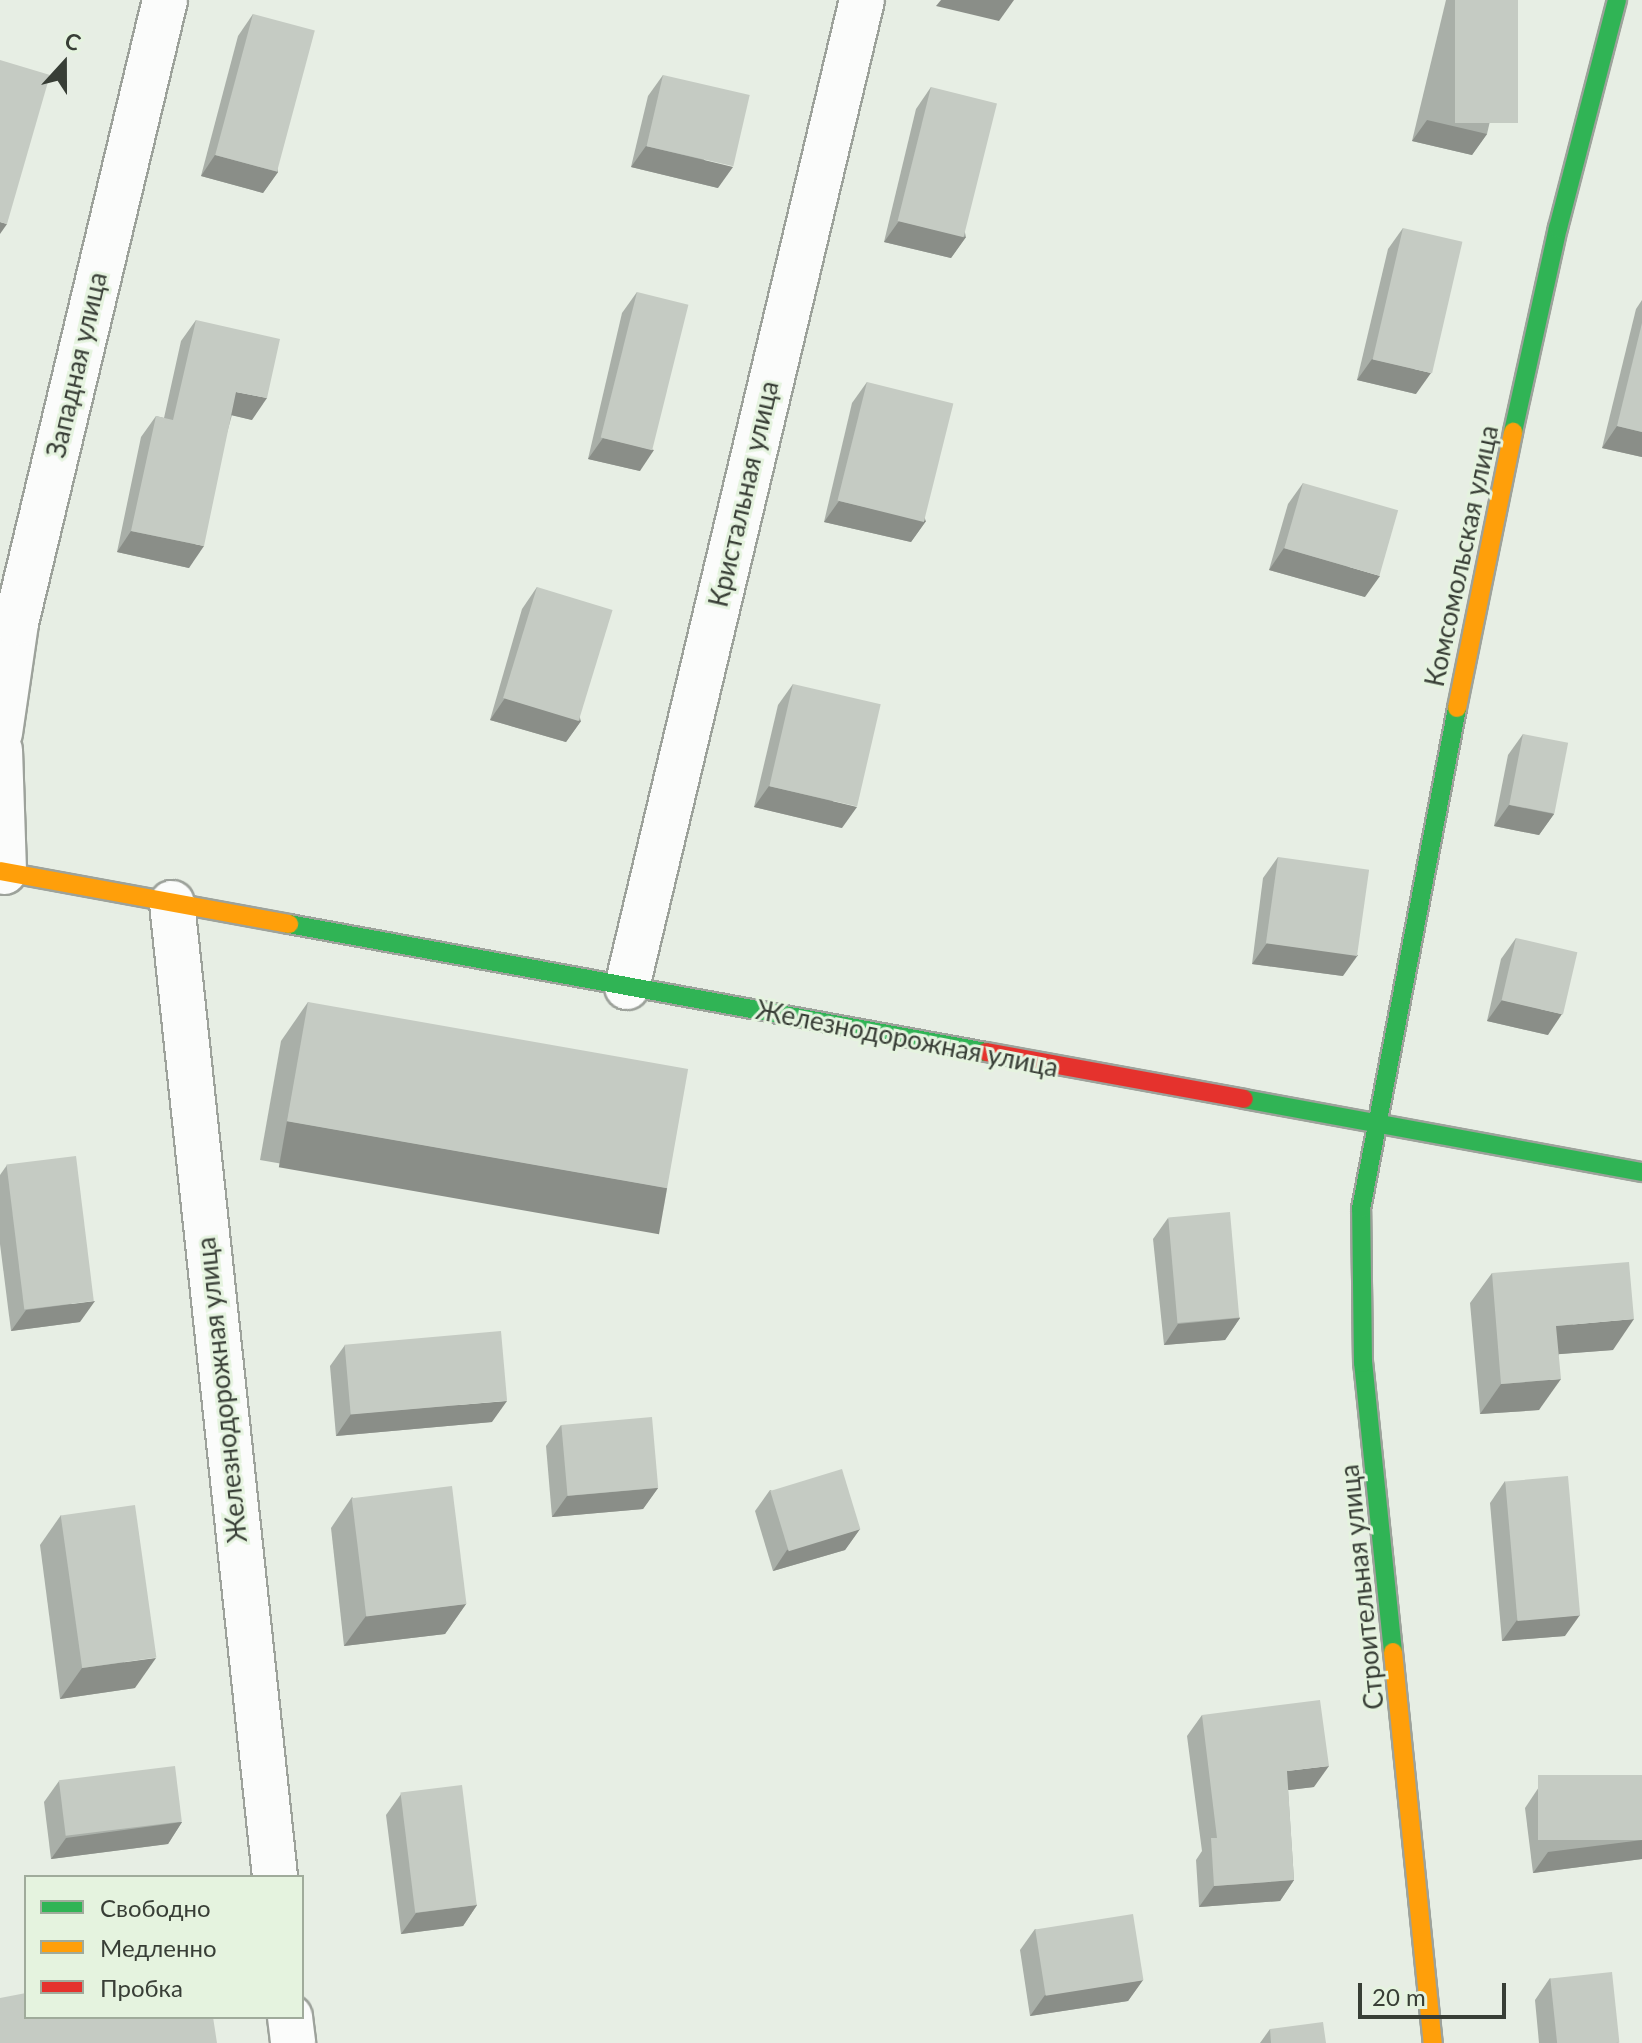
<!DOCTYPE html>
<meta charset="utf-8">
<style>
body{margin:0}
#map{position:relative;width:1642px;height:2043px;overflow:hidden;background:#e7eee4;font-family:Lato,sans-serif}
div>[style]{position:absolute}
.roads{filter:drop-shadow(2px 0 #9da29b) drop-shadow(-2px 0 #9da29b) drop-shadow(0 2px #9da29b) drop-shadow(0 -2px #9da29b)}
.street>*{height:44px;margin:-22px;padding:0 22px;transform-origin:22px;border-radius:22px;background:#fbfcfb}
.fast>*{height:18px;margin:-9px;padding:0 9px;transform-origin:9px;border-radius:9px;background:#30b455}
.slow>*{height:18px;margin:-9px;padding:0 9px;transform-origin:9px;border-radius:9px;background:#ff9f0a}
.jam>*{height:18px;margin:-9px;padding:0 9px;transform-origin:9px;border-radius:9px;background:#e5322d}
.wall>*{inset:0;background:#a9afa8}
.shaded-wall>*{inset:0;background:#8a8e88;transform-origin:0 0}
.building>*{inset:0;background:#c5cbc3;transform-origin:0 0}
span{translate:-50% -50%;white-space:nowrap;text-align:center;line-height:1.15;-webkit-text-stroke:6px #e5f3df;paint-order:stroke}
.street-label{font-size:26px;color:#383e36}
.legend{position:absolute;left:24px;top:1875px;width:280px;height:144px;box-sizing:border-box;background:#e5f3df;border:2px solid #a0ab9b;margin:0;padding:10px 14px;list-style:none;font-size:24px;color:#383e36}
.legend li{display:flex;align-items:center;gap:16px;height:40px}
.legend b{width:40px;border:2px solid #a0ab9b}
.north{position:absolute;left:24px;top:24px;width:80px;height:80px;-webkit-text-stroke:6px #e5f3df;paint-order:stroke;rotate:21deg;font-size:22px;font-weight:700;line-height:32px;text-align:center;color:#383e36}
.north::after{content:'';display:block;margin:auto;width:28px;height:36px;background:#383e36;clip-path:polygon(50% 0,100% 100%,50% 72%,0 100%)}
.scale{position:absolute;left:1358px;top:1983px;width:148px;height:36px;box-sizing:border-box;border:4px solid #383e36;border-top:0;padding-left:10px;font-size:24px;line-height:28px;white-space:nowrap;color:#383e36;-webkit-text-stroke:6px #e5f3df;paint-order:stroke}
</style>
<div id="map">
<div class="roads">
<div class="street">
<i style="left:0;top:733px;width:111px;rotate:-81.7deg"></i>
<i style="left:16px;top:623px;width:641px;rotate:-76.55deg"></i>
<i style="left:0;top:750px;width:122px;rotate:88.1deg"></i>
<i style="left:172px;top:903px;width:979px;rotate:83.96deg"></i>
<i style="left:627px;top:987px;width:1015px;rotate:-76.61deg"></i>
<i style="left:290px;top:2017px;width:26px;rotate:83deg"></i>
</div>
<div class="fast">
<i style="left:1513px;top:432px;width:209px;rotate:-77.6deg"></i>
<i style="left:1558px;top:228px;width:236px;rotate:-75.5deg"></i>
<i style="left:289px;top:924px;width:709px;rotate:10.41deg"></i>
<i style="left:1244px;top:1099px;width:405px;rotate:10.4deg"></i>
<i style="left:1393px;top:1652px;width:291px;rotate:-95.9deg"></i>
<i style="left:1363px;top:1363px;width:154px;rotate:-90.7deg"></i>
<i style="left:1361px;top:1209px;width:510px;rotate:-79.15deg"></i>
</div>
<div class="slow">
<i style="left:1457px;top:708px;width:282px;rotate:-78.5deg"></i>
<i style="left:0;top:871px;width:294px;rotate:10.4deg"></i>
<i style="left:1393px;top:1652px;width:393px;rotate:84.2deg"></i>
</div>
<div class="jam">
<i style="left:986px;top:1052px;width:262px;rotate:10.3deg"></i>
</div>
</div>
<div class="wall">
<i style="clip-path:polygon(1446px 0,1518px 0,1487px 134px,1472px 155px,1412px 141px)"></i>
<i style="clip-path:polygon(253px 14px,278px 172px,263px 193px,201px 176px,238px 36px)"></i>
<i style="clip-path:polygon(663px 75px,718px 188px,631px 167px,648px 96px)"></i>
<i style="clip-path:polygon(931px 87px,966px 237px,951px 258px,884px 242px,916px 109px)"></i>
<i style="clip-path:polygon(1403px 228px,1416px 394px,1357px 380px,1388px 249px)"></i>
<i style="clip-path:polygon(637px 292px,640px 471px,588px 459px,622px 313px)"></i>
<i style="clip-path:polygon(1642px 300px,1642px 457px,1602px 448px,1636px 309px)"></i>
<i style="clip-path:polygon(196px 320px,252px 420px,232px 415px,189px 568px,117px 552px,141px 437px,156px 416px,164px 418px,181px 341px)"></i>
<i style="clip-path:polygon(867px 382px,926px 521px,911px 542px,824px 522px,852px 403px)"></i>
<i style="clip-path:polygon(1303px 483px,1365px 597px,1269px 570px,1288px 504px)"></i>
<i style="clip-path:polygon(537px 587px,581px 721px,566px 742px,490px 720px,522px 609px)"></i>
<i style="clip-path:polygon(793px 684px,842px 828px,754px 807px,778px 705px)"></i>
<i style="clip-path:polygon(1523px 734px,1554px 814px,1539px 835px,1494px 826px,1508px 755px)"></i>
<i style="clip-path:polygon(1278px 857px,1343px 976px,1252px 964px,1263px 878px)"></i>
<i style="clip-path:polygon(1516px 938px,1548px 1035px,1487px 1021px,1501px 959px)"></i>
<i style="clip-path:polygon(308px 1002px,667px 1187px,640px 1226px,260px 1160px,281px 1041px)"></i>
<i style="clip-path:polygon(7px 1165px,80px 1322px,11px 1331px,0 1244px,0 1175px)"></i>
<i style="clip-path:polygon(1168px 1218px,1240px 1318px,1225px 1340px,1164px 1345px,1153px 1239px)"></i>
<i style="clip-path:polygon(1492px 1273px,1613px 1350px,1559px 1354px,1539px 1410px,1480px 1414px,1470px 1303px)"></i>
<i style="clip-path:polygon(345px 1345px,492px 1422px,336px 1436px,330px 1366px)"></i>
<i style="clip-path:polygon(561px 1425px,658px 1488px,643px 1509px,552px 1517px,546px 1446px)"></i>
<i style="clip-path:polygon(1505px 1481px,1565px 1636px,1502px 1641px,1490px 1503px)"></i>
<i style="clip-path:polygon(770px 1490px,860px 1529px,845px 1550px,773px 1571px,755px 1511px)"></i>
<i style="clip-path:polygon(352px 1497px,466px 1604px,445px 1634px,344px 1646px,331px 1528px)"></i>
<i style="clip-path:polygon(61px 1515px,135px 1688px,60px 1699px,40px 1545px)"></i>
<i style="clip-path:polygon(1202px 1715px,1314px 1787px,1288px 1790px,1294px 1880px,1280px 1901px,1199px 1907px,1196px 1860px,1202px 1851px,1187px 1736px)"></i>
<i style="clip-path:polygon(1642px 1775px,1642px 1859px,1533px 1873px,1525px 1808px,1539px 1787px)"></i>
<i style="clip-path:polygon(59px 1781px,182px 1822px,168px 1844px,51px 1859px,44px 1802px)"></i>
<i style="clip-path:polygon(401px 1794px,477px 1905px,463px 1926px,401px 1934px,386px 1815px)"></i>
<i style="clip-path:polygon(1035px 1929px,1143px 1980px,1128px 2001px,1030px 2016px,1020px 1950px)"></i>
<i style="clip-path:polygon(1550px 1978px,1619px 2043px,1539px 2043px,1535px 2000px)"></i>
<i style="clip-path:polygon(1270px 2029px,1326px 2043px,1260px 2043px)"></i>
</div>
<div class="shaded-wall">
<i style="clip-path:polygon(941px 0,1014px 0,999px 21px,936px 6px)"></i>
<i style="clip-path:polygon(1427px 120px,1487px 134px,1472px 155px,1412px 141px)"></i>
<i style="clip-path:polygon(646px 146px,733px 167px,718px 188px,631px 167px)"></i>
<i style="clip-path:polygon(215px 155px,278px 172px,263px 193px,201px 176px)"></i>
<i style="clip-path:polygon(899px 221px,966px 237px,951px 258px,884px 242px)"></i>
<i style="clip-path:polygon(0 222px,7px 224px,0 234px)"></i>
<i style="clip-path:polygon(1372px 359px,1431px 373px,1416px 394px,1357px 380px)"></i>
<i style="clip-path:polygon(236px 392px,267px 398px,252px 420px,222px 413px)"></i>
<i style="clip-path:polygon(1617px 426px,1642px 432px,1642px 457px,1602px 448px)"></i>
<i style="clip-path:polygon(603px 438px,654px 450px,640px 471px,588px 459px)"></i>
<i style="clip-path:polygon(839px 501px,926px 521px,911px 542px,824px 522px)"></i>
<i style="clip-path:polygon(131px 531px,204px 546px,189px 568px,117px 552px)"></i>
<i style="clip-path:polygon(1284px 548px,1380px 576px,1365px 597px,1269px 570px)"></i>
<i style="clip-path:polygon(505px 698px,581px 721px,566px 742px,490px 720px)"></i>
<i style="clip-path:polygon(769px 786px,857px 807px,842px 828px,754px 807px)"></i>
<i style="clip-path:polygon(1509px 805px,1554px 814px,1539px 835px,1494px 826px)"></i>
<i style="clip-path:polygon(1267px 943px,1358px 955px,1343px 976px,1252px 964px)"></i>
<i style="clip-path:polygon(1502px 1000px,1562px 1014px,1548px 1035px,1487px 1021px)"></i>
<i style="left:287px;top:1121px;width:386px;height:47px;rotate:10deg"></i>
<i style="clip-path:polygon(95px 1301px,80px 1322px,11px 1331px,26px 1310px)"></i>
<i style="clip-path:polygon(1240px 1318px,1225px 1340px,1164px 1345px,1178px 1324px)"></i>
<i style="clip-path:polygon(1634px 1319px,1613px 1350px,1535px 1356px,1556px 1326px)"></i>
<i style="clip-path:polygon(1561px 1379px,1539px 1410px,1480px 1414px,1501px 1384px)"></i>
<i style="clip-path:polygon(507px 1401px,492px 1422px,336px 1436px,351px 1414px)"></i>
<i style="clip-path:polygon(658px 1488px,643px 1509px,552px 1517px,567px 1496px)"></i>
<i style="clip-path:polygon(860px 1529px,845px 1550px,773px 1571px,787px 1550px)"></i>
<i style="clip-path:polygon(466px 1604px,445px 1634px,344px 1646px,366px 1616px)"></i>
<i style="clip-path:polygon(1580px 1615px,1565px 1636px,1502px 1641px,1517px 1620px)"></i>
<i style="clip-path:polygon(156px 1658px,135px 1688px,60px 1699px,82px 1668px)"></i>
<i style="clip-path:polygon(1329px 1766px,1314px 1787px,1272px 1792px,1287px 1771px)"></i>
<i style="clip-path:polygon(182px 1822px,168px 1844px,51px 1859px,66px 1838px)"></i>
<i style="clip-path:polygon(1642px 1840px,1642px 1859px,1533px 1873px,1548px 1852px)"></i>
<i style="clip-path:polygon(1294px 1880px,1280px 1901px,1199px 1907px,1214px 1886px)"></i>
<i style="clip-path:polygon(477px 1905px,463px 1926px,401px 1934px,416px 1913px)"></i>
<i style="clip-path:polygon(1143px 1980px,1128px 2001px,1030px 2016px,1045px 1995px)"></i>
</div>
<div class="building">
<i style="left:1455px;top:0;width:63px;height:123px"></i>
<i style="left:253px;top:14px;width:64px;height:146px;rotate:15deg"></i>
<i style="clip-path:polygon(0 60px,50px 75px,7px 224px,0 222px)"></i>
<i style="left:663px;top:75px;width:89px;height:73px;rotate:13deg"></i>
<i style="left:931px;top:87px;width:68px;height:138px;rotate:14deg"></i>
<i style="left:1403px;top:228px;width:61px;height:135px;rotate:13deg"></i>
<i style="left:637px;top:292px;width:53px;height:150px;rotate:14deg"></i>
<i style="clip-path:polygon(196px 320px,280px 339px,267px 398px,236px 392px,204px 546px,131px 531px,156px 416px,173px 420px)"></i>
<i style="clip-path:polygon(1642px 323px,1642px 432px,1617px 426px)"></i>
<i style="left:867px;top:382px;width:89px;height:122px;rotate:14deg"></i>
<i style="left:1303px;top:483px;width:99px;height:68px;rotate:16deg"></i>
<i style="left:537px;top:587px;width:79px;height:116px;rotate:17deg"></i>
<i style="left:793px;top:684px;width:90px;height:105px;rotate:13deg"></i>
<i style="left:1523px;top:734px;width:46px;height:72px;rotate:11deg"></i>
<i style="left:1278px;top:857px;width:92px;height:87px;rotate:8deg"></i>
<i style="left:1516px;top:938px;width:63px;height:64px;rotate:13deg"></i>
<i style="left:308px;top:1002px;width:386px;height:121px;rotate:10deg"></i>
<i style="left:76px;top:1156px;width:146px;height:70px;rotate:83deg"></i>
<i style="left:1230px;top:1212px;width:106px;height:62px;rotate:85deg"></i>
<i style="clip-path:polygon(1629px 1262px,1634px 1319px,1556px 1326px,1561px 1379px,1501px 1384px,1492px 1273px)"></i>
<i style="left:501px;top:1331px;width:70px;height:157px;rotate:85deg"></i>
<i style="left:652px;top:1417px;width:71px;height:91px;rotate:85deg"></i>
<i style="left:842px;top:1469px;width:63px;height:75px;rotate:73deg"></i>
<i style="left:1568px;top:1476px;width:140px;height:63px;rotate:85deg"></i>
<i style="left:452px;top:1486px;width:119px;height:101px;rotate:83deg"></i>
<i style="left:135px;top:1505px;width:154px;height:75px;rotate:82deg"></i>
<i style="clip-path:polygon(1320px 1700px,1329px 1766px,1287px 1771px,1294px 1880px,1214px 1886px,1211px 1838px,1217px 1838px,1202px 1715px)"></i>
<i style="left:175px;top:1766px;width:56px;height:117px;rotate:83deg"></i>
<i style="left:1642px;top:1775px;width:65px;height:104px;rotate:90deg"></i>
<i style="left:462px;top:1785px;width:121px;height:62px;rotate:83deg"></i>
<i style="left:1133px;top:1914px;width:67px;height:99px;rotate:81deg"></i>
<i style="left:1612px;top:1972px;width:71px;height:62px;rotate:84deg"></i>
<i style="clip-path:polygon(26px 1993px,26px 2017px,213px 2017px,217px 2043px,0 2043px,0 1998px)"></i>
<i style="clip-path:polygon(1323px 2022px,1326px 2043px,1271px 2043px,1270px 2029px)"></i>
</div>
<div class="street-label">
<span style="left:77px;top:365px;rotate:-77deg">Западная улица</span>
<span style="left:744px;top:494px;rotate:-77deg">Кристальная улица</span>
<span style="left:1462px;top:556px;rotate:-78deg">Комсомольская улица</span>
<span style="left:907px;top:1039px;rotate:11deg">Железнодорожная улица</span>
<span style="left:222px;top:1390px;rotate:-96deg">Железнодорожная улица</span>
<span style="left:1362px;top:1587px;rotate:-96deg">Строительная улица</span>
</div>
<ul class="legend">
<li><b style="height:10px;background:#30b455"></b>Свободно</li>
<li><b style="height:10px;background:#ff9f0a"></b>Медленно</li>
<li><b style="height:10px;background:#e5322d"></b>Пробка</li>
</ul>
<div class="north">С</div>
<div class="scale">20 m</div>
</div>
